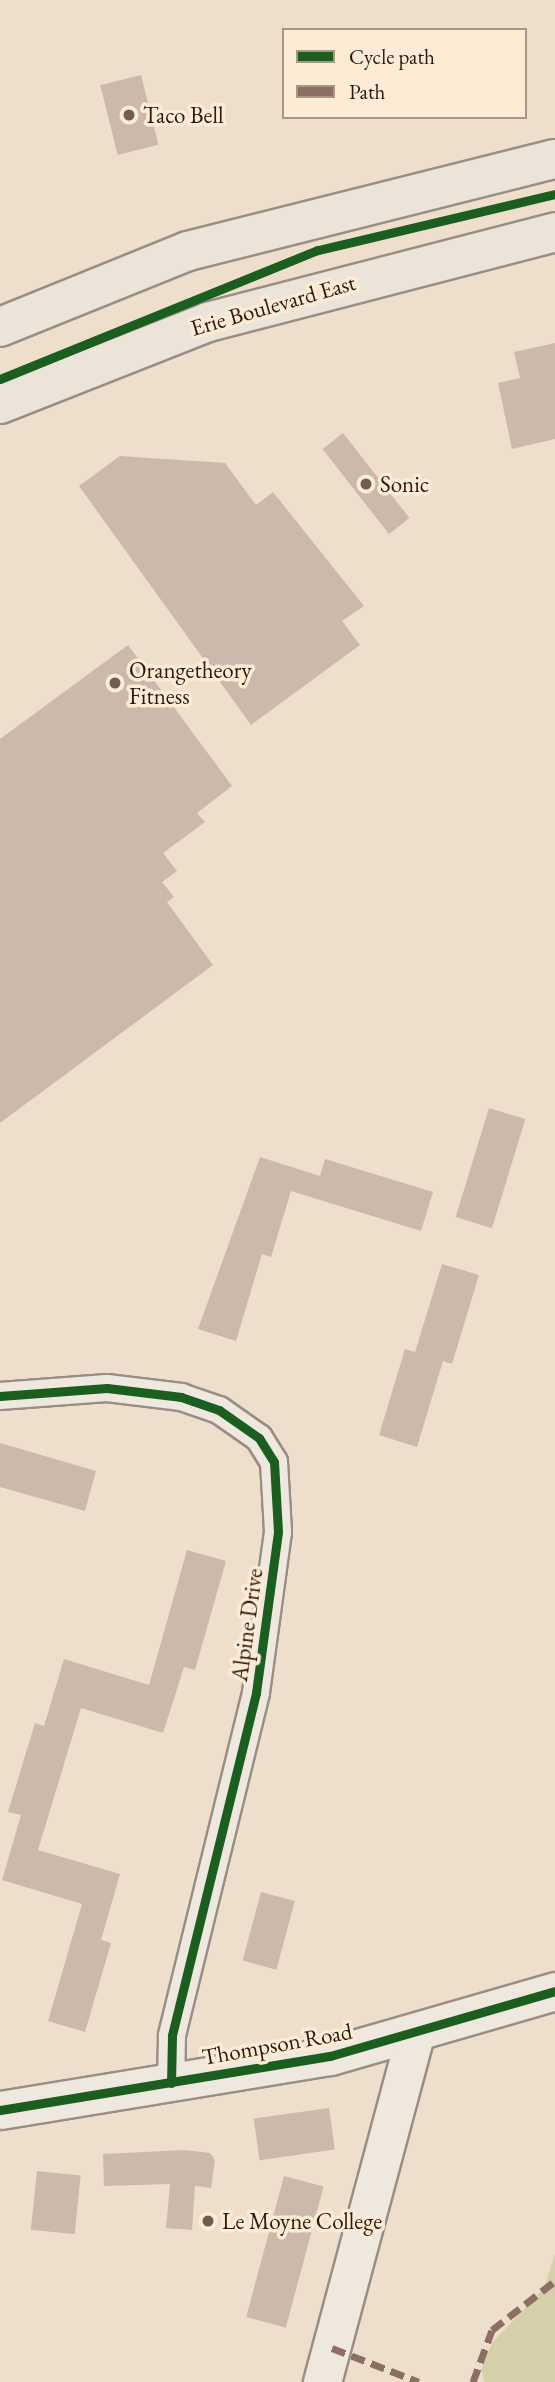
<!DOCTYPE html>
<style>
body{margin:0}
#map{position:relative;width:555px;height:2382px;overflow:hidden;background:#eddfcc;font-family:"EB Garamond",serif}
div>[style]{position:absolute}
.green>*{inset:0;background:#d5cfaa}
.building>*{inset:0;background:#cdb9ac;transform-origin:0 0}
.roads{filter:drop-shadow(2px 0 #998e82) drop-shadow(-2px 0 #998e82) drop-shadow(0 2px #998e82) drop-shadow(0 -2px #998e82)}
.street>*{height:26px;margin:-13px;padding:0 13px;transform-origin:13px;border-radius:13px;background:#efe8df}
.secondary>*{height:37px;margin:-18.5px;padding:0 18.5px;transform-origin:18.5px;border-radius:18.5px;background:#efe8df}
.primary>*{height:38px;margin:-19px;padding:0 19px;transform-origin:19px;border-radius:19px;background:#ece4d9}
.quiet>*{height:7px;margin-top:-3.5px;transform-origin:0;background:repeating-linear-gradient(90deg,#8d6e63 0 14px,transparent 0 21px)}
.cycleway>*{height:9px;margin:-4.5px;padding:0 4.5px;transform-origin:4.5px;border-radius:4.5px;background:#1b5e20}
.dots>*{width:19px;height:19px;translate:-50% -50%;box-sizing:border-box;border:4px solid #fcecd5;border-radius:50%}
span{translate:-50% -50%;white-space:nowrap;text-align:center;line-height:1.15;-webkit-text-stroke:7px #fcecd5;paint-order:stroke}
.poi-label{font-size:23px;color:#32150a}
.left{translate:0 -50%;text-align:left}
.street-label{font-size:23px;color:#32150a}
.legend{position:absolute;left:282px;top:28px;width:245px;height:91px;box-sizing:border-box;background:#fcecd5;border:2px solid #ab9684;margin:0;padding:9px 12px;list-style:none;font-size:21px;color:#32150a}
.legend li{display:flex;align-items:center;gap:14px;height:35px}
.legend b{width:35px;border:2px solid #ab9684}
</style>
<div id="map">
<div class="green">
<i style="clip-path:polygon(555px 2254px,555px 2382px,485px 2382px,481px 2370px,492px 2343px,544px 2288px)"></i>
</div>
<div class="building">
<i style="left:141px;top:75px;width:72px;height:42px;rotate:76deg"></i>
<i style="clip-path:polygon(555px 343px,555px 439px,512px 449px,498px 383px,520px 378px,514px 352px)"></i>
<i style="left:343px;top:433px;width:108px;height:26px;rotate:52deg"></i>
<i style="clip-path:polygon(120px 456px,225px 463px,256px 505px,273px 492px,364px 606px,342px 621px,360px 645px,251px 725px,79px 486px)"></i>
<i style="clip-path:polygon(128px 645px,232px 786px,197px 813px,205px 822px,163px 853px,177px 871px,162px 882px,174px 897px,167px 902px,213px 965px,0 1123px,0 739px)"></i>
<i style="left:489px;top:1108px;width:38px;height:114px;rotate:17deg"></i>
<i style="clip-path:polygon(260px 1157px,320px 1176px,325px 1159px,433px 1192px,421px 1231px,291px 1191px,271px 1257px,262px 1254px,236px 1341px,198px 1329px)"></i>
<i style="clip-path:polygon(442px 1264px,479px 1275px,452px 1364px,443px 1361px,417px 1447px,379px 1435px,405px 1349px,415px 1352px)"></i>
<i style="clip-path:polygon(0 1443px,96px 1471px,85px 1511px,0 1487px)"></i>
<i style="clip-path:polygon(187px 1550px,226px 1561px,195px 1670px,184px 1667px,163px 1733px,81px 1708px,38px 1850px,120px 1874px,101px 1940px,111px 1943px,85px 2032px,48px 2021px,82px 1904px,2px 1880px,21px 1815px,8px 1812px,35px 1723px,44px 1726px,64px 1659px,149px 1685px)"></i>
<i style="left:261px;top:1892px;width:35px;height:71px;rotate:15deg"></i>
<i style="left:329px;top:2108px;width:42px;height:76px;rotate:82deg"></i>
<i style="clip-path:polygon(185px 2150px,210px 2153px,215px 2160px,211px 2188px,195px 2186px,192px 2230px,166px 2228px,170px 2184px,104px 2186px,103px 2154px)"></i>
<i style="left:37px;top:2171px;width:44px;height:59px;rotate:6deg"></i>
<i style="left:284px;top:2176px;width:41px;height:146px;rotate:15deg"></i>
</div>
<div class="roads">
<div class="street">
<i style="left:0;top:1396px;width:107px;rotate:-4.3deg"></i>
<i style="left:107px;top:1388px;width:75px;rotate:6.9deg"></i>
<i style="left:181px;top:1397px;width:40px;rotate:18.9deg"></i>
<i style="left:219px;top:1410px;width:49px;rotate:35deg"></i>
<i style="left:259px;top:1438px;width:28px;rotate:58deg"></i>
<i style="left:274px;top:1462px;width:70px;rotate:86.7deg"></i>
<i style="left:278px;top:1532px;width:162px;rotate:97.8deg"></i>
<i style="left:256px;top:1693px;width:353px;rotate:103.8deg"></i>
<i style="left:172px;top:2036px;width:47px;rotate:91.2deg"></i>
</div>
<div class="secondary">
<i style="left:0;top:2110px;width:334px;rotate:-9.3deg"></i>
<i style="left:330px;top:2056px;width:234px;rotate:-16.1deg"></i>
<i style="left:322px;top:2382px;width:359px;rotate:-75deg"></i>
</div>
<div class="primary">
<i style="left:0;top:327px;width:203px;rotate:-22deg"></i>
<i style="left:188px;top:251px;width:378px;rotate:-14.1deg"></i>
<i style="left:0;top:404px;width:224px;rotate:-21.5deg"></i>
<i style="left:208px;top:322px;width:358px;rotate:-14.5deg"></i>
</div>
</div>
<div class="quiet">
<i style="left:332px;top:2348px;width:93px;rotate:21.3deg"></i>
<i style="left:473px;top:2382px;width:55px;rotate:-69.9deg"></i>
<i style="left:492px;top:2330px;width:80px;rotate:-37.9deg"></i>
</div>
<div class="cycleway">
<i style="left:0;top:379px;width:343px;rotate:-22.1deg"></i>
<i style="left:318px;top:250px;width:244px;rotate:-13.3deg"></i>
<i style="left:0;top:1396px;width:107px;rotate:-4.3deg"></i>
<i style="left:107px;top:1388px;width:75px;rotate:6.9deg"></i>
<i style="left:181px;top:1397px;width:40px;rotate:18.9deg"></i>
<i style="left:219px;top:1410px;width:49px;rotate:35deg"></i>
<i style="left:259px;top:1438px;width:28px;rotate:58deg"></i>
<i style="left:274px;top:1462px;width:70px;rotate:86.7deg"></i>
<i style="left:278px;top:1532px;width:162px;rotate:97.8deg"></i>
<i style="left:256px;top:1693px;width:353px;rotate:103.8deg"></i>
<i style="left:172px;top:2036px;width:47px;rotate:91.2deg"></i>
<i style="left:0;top:2110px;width:334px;rotate:-9.3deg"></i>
<i style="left:330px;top:2056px;width:234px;rotate:-16.1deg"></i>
</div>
<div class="dots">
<i style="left:129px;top:115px;background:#735c4e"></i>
<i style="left:366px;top:484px;background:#735c4e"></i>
<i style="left:115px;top:683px;background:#735c4e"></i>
<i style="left:208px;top:2221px;background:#735c4e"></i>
</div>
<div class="poi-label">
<span class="left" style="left:143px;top:115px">Taco Bell</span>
<span class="left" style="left:380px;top:484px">Sonic</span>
<span class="left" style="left:129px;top:683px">Orangetheory<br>Fitness</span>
<span class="left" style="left:222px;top:2221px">Le Moyne College</span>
</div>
<div class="street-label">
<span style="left:273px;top:305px;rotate:-16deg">Erie Boulevard East</span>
<span style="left:247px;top:1625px;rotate:-82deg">Alpine Drive</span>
<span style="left:277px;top:2044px;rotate:-10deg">Thompson Road</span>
</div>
<ul class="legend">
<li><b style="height:9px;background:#1b5e20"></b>Cycle path</li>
<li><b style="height:9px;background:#8d6e63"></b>Path</li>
</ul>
</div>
